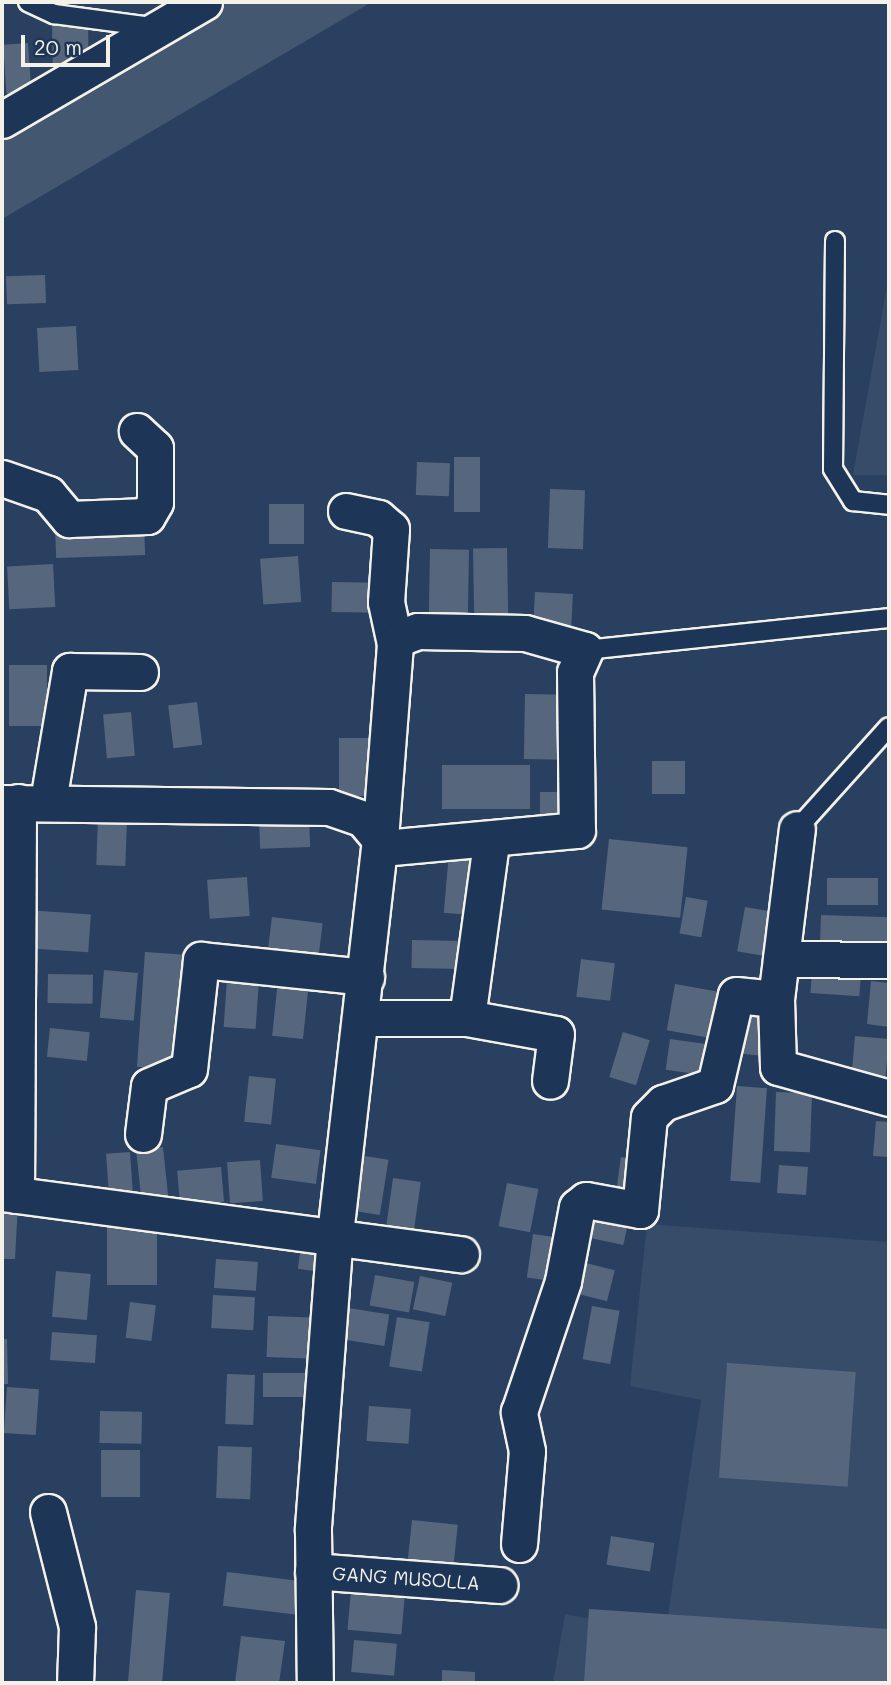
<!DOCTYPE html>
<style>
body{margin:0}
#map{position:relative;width:891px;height:1685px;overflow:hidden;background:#2a4060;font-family:Mali,sans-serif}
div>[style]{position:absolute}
.built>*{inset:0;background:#374c69}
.green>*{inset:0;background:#445771}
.building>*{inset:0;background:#56677d;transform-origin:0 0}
.roads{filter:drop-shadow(2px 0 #f4f1e8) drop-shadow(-2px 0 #f4f1e8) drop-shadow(0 2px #f4f1e8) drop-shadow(0 -2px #f4f1e8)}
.lane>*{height:18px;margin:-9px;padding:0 9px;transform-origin:9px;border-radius:9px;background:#1d3557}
.street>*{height:35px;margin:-17.5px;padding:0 17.5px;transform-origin:17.5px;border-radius:17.5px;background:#1d3557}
span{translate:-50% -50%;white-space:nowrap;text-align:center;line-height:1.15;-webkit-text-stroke:7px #1d3557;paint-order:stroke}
.street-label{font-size:19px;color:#f4f1e8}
.frame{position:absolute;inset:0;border:4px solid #f4f1e8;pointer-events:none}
.scale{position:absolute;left:21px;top:35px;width:89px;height:32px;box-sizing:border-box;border:4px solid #f4f1e8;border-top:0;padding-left:9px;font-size:21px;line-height:24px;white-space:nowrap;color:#f4f1e8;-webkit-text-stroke:5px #1d3557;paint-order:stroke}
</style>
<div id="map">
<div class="built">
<i style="clip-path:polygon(889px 275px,889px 475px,853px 475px)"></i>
<i style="clip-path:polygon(647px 1224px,889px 1242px,889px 1683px,553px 1683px,565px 1614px,665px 1634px,701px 1400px,630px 1386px)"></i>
</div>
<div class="green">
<i style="clip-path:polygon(209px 2px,372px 2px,2px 219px,2px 123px)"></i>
</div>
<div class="building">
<i style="left:88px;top:24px;width:40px;height:36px;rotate:89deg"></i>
<i style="left:28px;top:43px;width:49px;height:25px;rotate:86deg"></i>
<i style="left:45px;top:275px;width:28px;height:39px;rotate:88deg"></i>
<i style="left:76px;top:326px;width:44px;height:39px;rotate:87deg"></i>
<i style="left:454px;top:457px;width:26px;height:55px"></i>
<i style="left:417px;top:462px;width:33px;height:33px;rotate:2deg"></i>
<i style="left:550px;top:489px;width:35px;height:59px;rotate:2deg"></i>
<i style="left:269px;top:504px;width:35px;height:40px"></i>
<i style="left:144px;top:523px;width:32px;height:89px;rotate:88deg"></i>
<i style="left:507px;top:548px;width:69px;height:34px;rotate:89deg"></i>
<i style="left:430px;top:549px;width:39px;height:73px;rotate:1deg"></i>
<i style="left:298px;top:556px;width:46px;height:38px;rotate:86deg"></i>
<i style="left:53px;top:564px;width:43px;height:46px;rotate:87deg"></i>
<i style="left:332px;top:582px;width:47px;height:30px;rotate:1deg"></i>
<i style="left:535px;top:592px;width:38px;height:36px;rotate:3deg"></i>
<i style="left:9px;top:665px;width:38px;height:61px"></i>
<i style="left:525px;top:694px;width:40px;height:65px;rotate:1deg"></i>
<i style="left:197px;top:702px;width:43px;height:29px;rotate:83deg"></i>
<i style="left:131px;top:712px;width:44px;height:28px;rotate:85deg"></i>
<i style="left:339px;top:738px;width:38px;height:58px"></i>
<i style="left:685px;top:761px;width:33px;height:33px;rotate:90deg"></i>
<i style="left:530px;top:765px;width:44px;height:88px;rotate:90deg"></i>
<i style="left:540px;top:792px;width:31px;height:32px"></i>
<i style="left:309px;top:815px;width:32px;height:50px;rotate:88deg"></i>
<i style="left:98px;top:817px;width:29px;height:48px;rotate:2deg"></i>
<i style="left:609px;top:839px;width:79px;height:71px;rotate:6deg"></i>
<i style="left:449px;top:853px;width:32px;height:60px;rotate:5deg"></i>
<i style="left:247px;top:877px;width:39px;height:40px;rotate:86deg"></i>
<i style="left:827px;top:878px;width:51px;height:27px"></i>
<i style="left:686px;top:897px;width:22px;height:37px;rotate:10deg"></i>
<i style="left:745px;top:907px;width:29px;height:45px;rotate:10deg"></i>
<i style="left:27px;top:910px;width:64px;height:38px;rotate:4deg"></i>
<i style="left:821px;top:915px;width:68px;height:28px;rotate:2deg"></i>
<i style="left:272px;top:917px;width:51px;height:36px;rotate:7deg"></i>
<i style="left:412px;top:940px;width:51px;height:28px;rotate:1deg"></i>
<i style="left:145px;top:952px;width:44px;height:115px;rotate:4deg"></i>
<i style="left:581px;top:959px;width:34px;height:38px;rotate:7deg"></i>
<i style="left:104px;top:970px;width:34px;height:48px;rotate:5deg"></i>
<i style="left:812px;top:971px;width:49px;height:22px;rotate:4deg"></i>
<i style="left:48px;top:974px;width:45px;height:29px;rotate:1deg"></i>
<i style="left:227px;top:979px;width:32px;height:48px;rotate:4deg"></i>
<i style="left:278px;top:980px;width:31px;height:56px;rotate:6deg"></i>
<i style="clip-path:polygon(871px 981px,889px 983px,889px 1027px,867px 1024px)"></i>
<i style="left:675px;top:984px;width:57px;height:47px;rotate:10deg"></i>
<i style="left:746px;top:1013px;width:29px;height:41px;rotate:6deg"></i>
<i style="left:50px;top:1028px;width:40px;height:29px;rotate:6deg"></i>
<i style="left:623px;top:1032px;width:28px;height:47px;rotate:17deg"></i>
<i style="left:855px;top:1036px;width:34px;height:43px;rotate:5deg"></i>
<i style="left:670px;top:1039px;width:49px;height:31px;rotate:8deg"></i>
<i style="left:249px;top:1076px;width:27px;height:46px;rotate:6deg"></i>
<i style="left:737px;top:1086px;width:30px;height:95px;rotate:4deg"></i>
<i style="left:776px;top:1092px;width:36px;height:59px;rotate:2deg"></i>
<i style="clip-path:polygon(876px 1121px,889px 1122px,889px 1157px,873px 1156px)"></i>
<i style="left:276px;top:1144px;width:45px;height:34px;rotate:8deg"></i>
<i style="left:163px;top:1147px;width:59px;height:27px;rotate:84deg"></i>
<i style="left:130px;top:1152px;width:47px;height:24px;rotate:86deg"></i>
<i style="left:352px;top:1154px;width:37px;height:56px;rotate:9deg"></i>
<i style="left:621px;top:1157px;width:22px;height:47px;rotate:8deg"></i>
<i style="left:260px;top:1160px;width:41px;height:33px;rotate:86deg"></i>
<i style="left:779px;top:1165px;width:29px;height:28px;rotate:4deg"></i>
<i style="left:221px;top:1167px;width:35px;height:44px;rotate:85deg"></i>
<i style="left:393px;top:1178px;width:28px;height:60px;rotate:8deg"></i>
<i style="left:507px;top:1183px;width:32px;height:44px;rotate:11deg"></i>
<i style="clip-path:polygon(2px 1202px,18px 1203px,15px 1259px,2px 1259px)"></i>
<i style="left:584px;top:1204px;width:47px;height:32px;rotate:12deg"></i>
<i style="left:107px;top:1226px;width:50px;height:59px"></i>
<i style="left:533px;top:1234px;width:34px;height:44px;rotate:8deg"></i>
<i style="left:302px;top:1239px;width:30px;height:30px;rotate:8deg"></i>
<i style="left:216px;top:1259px;width:42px;height:29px;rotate:4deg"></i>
<i style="left:574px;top:1260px;width:42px;height:32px;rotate:14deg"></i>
<i style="left:56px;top:1271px;width:35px;height:46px;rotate:5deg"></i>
<i style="left:375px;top:1275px;width:40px;height:31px;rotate:10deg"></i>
<i style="left:420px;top:1276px;width:33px;height:34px;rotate:12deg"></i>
<i style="left:213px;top:1295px;width:42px;height:33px;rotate:3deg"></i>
<i style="left:130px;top:1302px;width:26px;height:36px;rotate:7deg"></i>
<i style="left:336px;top:1306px;width:54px;height:32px;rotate:9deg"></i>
<i style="left:592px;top:1306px;width:28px;height:54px;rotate:10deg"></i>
<i style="left:268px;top:1316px;width:51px;height:41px;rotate:2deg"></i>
<i style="left:397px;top:1317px;width:33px;height:50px;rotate:9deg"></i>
<i style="left:52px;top:1332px;width:45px;height:28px;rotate:4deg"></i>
<i style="clip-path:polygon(2px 1339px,7px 1339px,8px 1384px,2px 1384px)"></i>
<i style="left:727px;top:1363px;width:129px;height:115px;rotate:4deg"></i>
<i style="left:263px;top:1373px;width:54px;height:24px"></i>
<i style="left:227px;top:1374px;width:28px;height:50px;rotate:2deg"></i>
<i style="left:7px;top:1387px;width:32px;height:46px;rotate:4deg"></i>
<i style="left:369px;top:1406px;width:42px;height:35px;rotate:4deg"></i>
<i style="left:100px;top:1411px;width:42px;height:32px;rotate:1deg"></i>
<i style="left:218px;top:1446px;width:34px;height:52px;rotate:2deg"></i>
<i style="left:101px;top:1450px;width:39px;height:47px"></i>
<i style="left:412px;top:1520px;width:46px;height:48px;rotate:6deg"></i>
<i style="left:611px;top:1536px;width:44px;height:29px;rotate:9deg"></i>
<i style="left:227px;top:1572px;width:79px;height:34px;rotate:7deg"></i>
<i style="left:352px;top:1579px;width:54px;height:51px;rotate:5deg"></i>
<i style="left:136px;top:1590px;width:34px;height:93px;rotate:5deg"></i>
<i style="clip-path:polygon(589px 1609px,889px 1629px,889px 1683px,584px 1683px)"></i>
<i style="clip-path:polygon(241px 1636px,285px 1641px,279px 1683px,235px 1683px)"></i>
<i style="left:354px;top:1640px;width:43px;height:32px;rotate:5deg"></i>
<i style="clip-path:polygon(442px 1670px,475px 1672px,475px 1683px,442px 1683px)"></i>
</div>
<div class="roads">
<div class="lane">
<i style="left:28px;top:2px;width:29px;rotate:25deg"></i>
<i style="left:54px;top:14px;width:100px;rotate:7.5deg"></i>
<i style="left:835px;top:241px;width:228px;rotate:90.5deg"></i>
<i style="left:833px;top:469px;width:38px;rotate:58deg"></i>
<i style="left:853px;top:501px;width:36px;rotate:6deg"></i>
<i style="left:585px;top:650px;width:306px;rotate:-6deg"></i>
<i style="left:797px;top:829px;width:137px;rotate:-48deg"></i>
</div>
<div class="street">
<i style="left:2px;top:120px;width:234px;rotate:-30.3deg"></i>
<i style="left:2px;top:478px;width:49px;rotate:19.2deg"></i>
<i style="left:48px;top:494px;width:33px;rotate:50deg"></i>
<i style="left:69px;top:519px;width:78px;rotate:-2.2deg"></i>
<i style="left:147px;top:516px;width:16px;rotate:-60deg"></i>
<i style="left:155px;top:502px;width:54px;rotate:-90deg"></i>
<i style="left:155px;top:448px;width:25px;rotate:-137deg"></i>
<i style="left:346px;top:511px;width:33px;rotate:12deg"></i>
<i style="left:378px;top:518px;width:17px;rotate:40deg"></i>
<i style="left:391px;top:529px;width:73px;rotate:93.9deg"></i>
<i style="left:386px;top:602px;width:43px;rotate:77.9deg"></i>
<i style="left:48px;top:801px;width:132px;rotate:-80.4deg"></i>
<i style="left:70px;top:671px;width:70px;rotate:0.8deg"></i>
<i style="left:2px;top:803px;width:327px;rotate:0.7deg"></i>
<i style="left:329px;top:807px;width:36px;rotate:19deg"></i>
<i style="left:363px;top:819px;width:26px;rotate:50deg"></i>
<i style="left:380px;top:839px;width:398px;rotate:96.5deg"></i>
<i style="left:335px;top:1234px;width:297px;rotate:94.3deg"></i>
<i style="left:313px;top:1530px;width:153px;rotate:89.3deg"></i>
<i style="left:380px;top:839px;width:196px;rotate:-85.6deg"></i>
<i style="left:395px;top:644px;width:10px;rotate:-45deg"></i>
<i style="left:402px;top:637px;width:17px;rotate:-21deg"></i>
<i style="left:418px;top:631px;width:107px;rotate:1.1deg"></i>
<i style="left:525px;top:633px;width:62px;rotate:15.8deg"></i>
<i style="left:585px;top:650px;width:24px;rotate:114deg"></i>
<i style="left:575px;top:672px;width:158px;rotate:89.3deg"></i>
<i style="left:577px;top:830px;width:195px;rotate:174.7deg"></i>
<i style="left:781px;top:959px;width:108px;rotate:0.5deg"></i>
<i style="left:776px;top:999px;width:68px;rotate:88.3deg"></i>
<i style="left:778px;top:1067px;width:115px;rotate:15.6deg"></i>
<i style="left:363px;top:1018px;width:104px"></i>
<i style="left:467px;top:1018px;width:178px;rotate:-82.2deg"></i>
<i style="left:467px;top:1018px;width:90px;rotate:10.2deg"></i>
<i style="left:556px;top:1034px;width:47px;rotate:97.3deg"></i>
<i style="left:143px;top:1134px;width:48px;rotate:-82.9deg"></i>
<i style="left:149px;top:1086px;width:43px;rotate:-23deg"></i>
<i style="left:189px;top:1069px;width:110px;rotate:-83.7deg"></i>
<i style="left:201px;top:960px;width:166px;rotate:5.9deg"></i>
<i style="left:2px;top:1193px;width:463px;rotate:7.6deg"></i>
<i style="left:16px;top:1195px;width:393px;rotate:-89.7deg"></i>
<i style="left:48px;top:1512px;width:119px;rotate:75.8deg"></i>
<i style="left:77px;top:1627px;width:56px;rotate:92deg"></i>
<i style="left:519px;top:1544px;width:93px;rotate:-85.1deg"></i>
<i style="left:527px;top:1451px;width:40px;rotate:-102deg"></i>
<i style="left:519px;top:1412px;width:138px;rotate:-71.4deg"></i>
<i style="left:563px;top:1281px;width:75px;rotate:-79.3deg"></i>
<i style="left:577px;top:1207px;width:11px;rotate:-38deg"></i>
<i style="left:586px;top:1200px;width:55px;rotate:10.5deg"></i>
<i style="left:640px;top:1210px;width:93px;rotate:-84.5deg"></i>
<i style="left:649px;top:1117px;width:20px;rotate:-45deg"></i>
<i style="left:663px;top:1103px;width:55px;rotate:-19.1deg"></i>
<i style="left:715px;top:1085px;width:92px;rotate:-76.9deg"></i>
<i style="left:736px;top:995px;width:40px;rotate:5.7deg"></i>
<i style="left:776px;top:999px;width:171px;rotate:-83deg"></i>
<i style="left:313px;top:1571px;width:187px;rotate:4.3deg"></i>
</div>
</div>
<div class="street-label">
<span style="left:406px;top:1578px;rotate:4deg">GANG MUSOLLA</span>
</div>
<div class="frame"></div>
<div class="scale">20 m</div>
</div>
